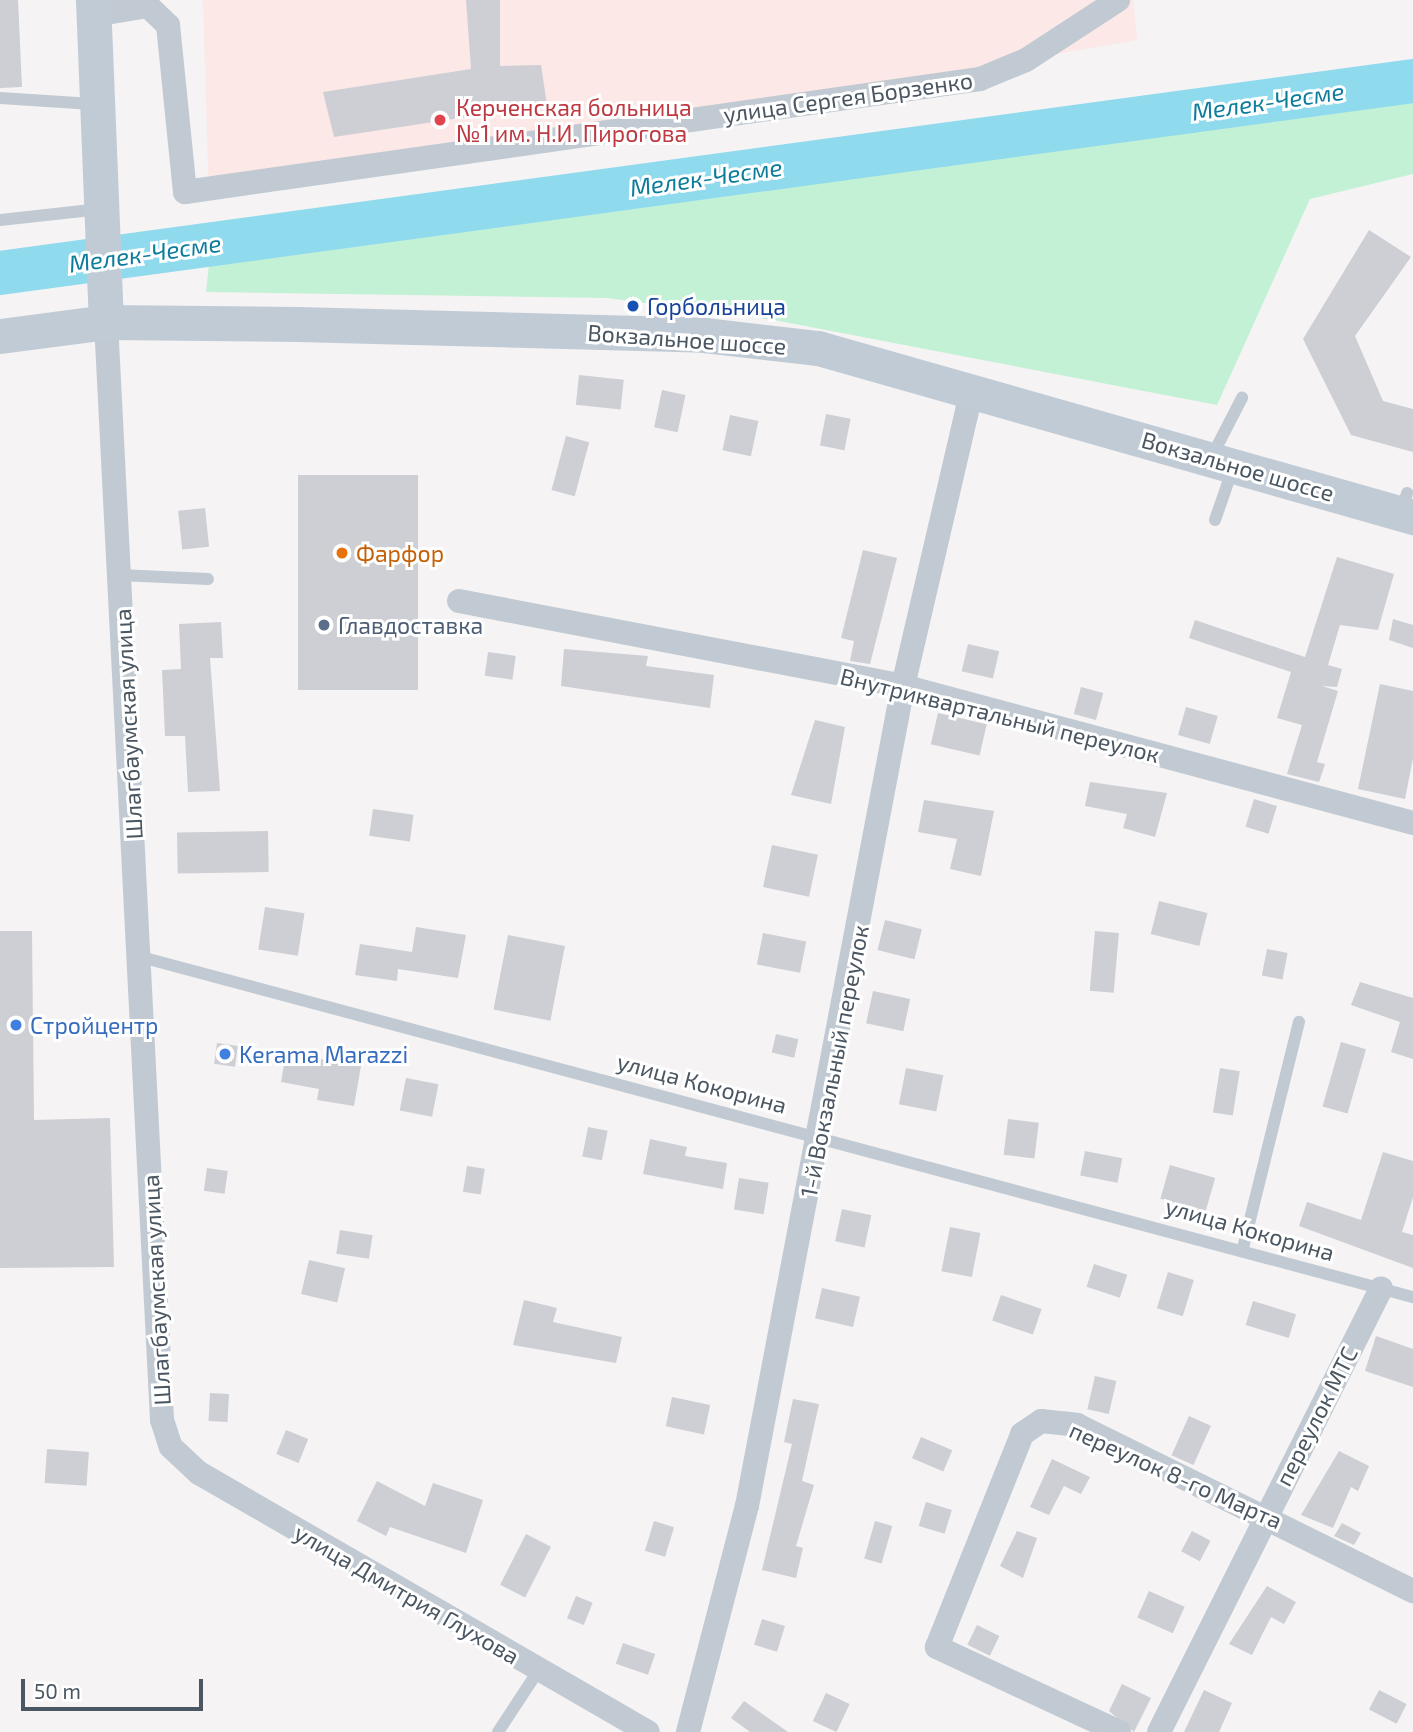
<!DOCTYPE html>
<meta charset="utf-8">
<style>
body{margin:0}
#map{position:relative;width:1413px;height:1732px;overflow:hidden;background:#f5f3f3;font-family:"Exo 2",sans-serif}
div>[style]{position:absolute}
.medical>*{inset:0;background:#fce8e6}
.green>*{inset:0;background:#c3f1d5}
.river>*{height:44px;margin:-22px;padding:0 22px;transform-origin:22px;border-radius:22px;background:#90daee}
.building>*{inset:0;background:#cdcfd5;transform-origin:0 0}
.lane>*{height:12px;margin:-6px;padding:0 6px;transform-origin:6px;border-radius:6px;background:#c1cad2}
.street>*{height:24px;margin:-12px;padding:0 12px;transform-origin:12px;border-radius:12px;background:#c1cad2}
.secondary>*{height:35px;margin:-17.5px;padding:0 17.5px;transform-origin:17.5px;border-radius:17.5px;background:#c1cbd6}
.dots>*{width:19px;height:19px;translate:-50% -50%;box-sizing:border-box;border:4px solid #fff;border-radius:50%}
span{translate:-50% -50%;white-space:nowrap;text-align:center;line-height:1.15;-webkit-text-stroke:6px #fff;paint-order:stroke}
.street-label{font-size:23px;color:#4a5661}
.health-label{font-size:23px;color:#be3a42}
.left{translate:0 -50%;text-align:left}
.transit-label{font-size:23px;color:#164399}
.food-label{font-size:23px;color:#c56008}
.service-label{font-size:23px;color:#4e5e75}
.shop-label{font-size:23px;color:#366cbe}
.water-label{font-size:24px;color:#0c7c9b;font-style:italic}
.scale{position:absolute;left:21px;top:1679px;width:182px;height:32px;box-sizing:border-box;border:4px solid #4a5661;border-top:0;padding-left:9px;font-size:21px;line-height:24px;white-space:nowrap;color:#4a5661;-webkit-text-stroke:5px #fff;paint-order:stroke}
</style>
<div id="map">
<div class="medical">
<i style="clip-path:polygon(203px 0,1133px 0,1137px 40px,209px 200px)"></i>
</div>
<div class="green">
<i style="clip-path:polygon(1413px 103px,1413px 174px,1310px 199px,1217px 405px,774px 320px,607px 298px,206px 292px,210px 255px)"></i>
</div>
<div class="river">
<i style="left:0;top:273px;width:1426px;rotate:-7.74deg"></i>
</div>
<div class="building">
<i style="clip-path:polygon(0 0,18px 0,22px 87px,0 88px)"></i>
<i style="clip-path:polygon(466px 0,500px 0,500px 66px,541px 65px,547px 105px,334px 137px,323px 92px,471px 69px)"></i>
<i style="clip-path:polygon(1369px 230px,1411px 257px,1355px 336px,1383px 401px,1413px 409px,1413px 452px,1351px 435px,1303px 339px)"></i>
<i style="left:579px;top:375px;width:45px;height:30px;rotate:6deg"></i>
<i style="left:662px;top:390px;width:24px;height:38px;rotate:12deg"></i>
<i style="left:826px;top:414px;width:25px;height:32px;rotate:11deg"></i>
<i style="left:730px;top:415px;width:29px;height:36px;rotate:12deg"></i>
<i style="left:566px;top:436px;width:24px;height:56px;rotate:15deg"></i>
<i style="left:418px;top:475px;width:215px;height:120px;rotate:90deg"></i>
<i style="left:205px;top:508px;width:39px;height:27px;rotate:84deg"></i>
<i style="clip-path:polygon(863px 550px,897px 558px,870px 664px,850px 661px,854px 641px,841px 638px)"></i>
<i style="clip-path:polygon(1337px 557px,1394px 574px,1378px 630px,1340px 625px,1328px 665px,1342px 669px,1337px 687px,1322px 686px,1338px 691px,1317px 762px,1325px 764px,1319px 782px,1287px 774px,1302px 725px,1277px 718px,1291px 672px,1189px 638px,1195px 620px,1305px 657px)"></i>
<i style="clip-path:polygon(1393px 619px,1413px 625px,1413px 648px,1389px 640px)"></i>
<i style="clip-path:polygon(221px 622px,223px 658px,210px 658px,220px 791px,188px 792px,185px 736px,165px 736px,162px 670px,181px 669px,179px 624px)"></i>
<i style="left:968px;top:644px;width:32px;height:28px;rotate:13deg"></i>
<i style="clip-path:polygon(564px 649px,648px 656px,646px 666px,714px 675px,710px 708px,561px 686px)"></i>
<i style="left:488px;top:652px;width:28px;height:24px;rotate:8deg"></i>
<i style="clip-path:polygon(1380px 684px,1413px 691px,1413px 758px,1405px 799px,1358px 789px)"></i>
<i style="left:1081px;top:687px;width:23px;height:28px;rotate:15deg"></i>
<i style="left:1186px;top:707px;width:33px;height:29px;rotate:16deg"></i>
<i style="left:938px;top:713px;width:50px;height:32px;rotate:13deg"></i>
<i style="clip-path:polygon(815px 720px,845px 727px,831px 804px,791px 795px)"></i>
<i style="clip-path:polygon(1090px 782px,1167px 793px,1155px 837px,1123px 828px,1127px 814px,1085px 806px)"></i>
<i style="left:1254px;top:799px;width:24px;height:29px;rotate:17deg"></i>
<i style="clip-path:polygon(924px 800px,994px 811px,981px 876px,950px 869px,957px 839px,918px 832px)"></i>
<i style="left:373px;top:809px;width:41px;height:27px;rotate:8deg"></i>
<i style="left:268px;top:831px;width:41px;height:91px;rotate:89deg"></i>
<i style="left:772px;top:845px;width:47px;height:43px;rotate:12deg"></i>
<i style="left:1159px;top:901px;width:50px;height:34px;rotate:14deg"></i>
<i style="left:265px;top:907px;width:40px;height:43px;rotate:9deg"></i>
<i style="left:885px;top:920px;width:38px;height:31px;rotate:14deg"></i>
<i style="clip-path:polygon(416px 927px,466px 935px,458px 978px,398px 969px,397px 981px,355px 975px,360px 944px,412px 952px)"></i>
<i style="clip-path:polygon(0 931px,32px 931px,34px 1120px,110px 1118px,114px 1267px,0 1268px)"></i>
<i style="left:1095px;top:931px;width:24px;height:60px;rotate:5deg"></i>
<i style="left:763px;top:933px;width:44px;height:32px;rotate:11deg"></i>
<i style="left:508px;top:935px;width:58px;height:76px;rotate:11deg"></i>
<i style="left:1267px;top:949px;width:21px;height:27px;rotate:11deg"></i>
<i style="clip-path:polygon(1360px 982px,1413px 998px,1413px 1059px,1391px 1052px,1400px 1022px,1351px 1005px)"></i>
<i style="left:873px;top:991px;width:38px;height:33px;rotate:12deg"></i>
<i style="left:776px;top:1034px;width:23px;height:19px;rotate:13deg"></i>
<i style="left:1341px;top:1042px;width:26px;height:67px;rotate:16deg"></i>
<i style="left:217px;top:1043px;width:21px;height:21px;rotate:8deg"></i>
<i style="clip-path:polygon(286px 1053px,361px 1066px,354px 1106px,317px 1100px,319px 1089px,281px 1082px)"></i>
<i style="left:906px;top:1068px;width:38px;height:37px;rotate:11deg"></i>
<i style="left:1220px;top:1068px;width:20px;height:45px;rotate:9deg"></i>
<i style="left:406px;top:1078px;width:33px;height:33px;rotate:11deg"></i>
<i style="left:1008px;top:1119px;width:31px;height:36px;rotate:7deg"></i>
<i style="left:588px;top:1127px;width:20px;height:30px;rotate:11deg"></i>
<i style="clip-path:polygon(650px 1139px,687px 1147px,685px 1156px,727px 1163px,723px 1189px,643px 1174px)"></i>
<i style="left:1085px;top:1151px;width:38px;height:25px;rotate:11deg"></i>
<i style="clip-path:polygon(1383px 1152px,1413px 1161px,1413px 1197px,1402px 1232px,1413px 1235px,1413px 1268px,1299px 1226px,1307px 1202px,1361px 1220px)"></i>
<i style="left:1170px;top:1165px;width:47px;height:35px;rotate:16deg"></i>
<i style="left:467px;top:1166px;width:18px;height:26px;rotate:9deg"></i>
<i style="left:207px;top:1168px;width:21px;height:23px;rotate:8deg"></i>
<i style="left:739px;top:1178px;width:30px;height:32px;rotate:9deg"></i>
<i style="left:842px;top:1209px;width:30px;height:33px;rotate:12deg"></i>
<i style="left:950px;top:1227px;width:31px;height:45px;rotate:11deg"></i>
<i style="left:340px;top:1230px;width:33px;height:24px;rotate:9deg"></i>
<i style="left:309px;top:1260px;width:37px;height:35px;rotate:13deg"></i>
<i style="left:1094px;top:1264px;width:35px;height:24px;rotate:18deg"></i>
<i style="left:1168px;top:1272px;width:27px;height:38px;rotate:17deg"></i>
<i style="left:822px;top:1288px;width:39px;height:31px;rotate:13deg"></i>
<i style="left:1001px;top:1295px;width:43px;height:27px;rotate:19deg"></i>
<i style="clip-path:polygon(524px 1300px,557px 1308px,553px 1322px,622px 1337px,616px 1363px,513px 1345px)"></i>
<i style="left:1253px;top:1301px;width:45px;height:25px;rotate:17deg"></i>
<i style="clip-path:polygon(1376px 1336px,1413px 1349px,1413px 1387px,1365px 1371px)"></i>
<i style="left:1095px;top:1376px;width:22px;height:34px;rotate:13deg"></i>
<i style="left:210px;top:1393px;width:19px;height:28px;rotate:3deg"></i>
<i style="left:672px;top:1397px;width:39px;height:30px;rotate:12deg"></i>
<i style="clip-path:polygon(793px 1399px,819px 1404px,802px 1481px,814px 1485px,796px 1546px,803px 1548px,796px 1578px,762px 1570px,792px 1444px,784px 1442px)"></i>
<i style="left:1189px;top:1416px;width:24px;height:43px;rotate:24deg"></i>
<i style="left:286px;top:1430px;width:24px;height:26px;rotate:22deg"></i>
<i style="left:921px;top:1437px;width:34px;height:23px;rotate:23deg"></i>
<i style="left:47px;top:1449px;width:42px;height:34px;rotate:4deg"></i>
<i style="clip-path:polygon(1339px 1451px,1369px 1466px,1358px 1491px,1351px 1487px,1333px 1528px,1301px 1515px)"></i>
<i style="clip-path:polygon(1052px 1459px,1090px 1477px,1081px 1494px,1064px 1486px,1049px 1515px,1030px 1507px)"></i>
<i style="clip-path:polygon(377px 1481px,425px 1506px,433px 1483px,483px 1500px,466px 1553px,390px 1527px,386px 1536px,357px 1521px)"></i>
<i style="left:926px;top:1502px;width:27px;height:25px;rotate:17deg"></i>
<i style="left:654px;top:1521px;width:21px;height:31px;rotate:17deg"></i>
<i style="left:875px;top:1521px;width:18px;height:39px;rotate:16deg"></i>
<i style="clip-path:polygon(1342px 1523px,1361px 1533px,1354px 1545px,1334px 1536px)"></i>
<i style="clip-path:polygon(1017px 1531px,1037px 1538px,1023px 1578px,1000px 1566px)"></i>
<i style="left:1192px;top:1531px;width:21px;height:23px;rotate:28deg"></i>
<i style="left:526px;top:1534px;width:28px;height:57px;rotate:27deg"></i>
<i style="clip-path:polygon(1267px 1586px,1296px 1602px,1284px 1624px,1271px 1617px,1252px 1655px,1229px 1644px)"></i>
<i style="left:1149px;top:1591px;width:39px;height:29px;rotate:24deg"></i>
<i style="left:576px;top:1596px;width:18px;height:24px;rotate:22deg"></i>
<i style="left:762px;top:1619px;width:24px;height:27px;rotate:17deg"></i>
<i style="left:977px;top:1625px;width:25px;height:22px;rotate:26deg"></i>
<i style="left:623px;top:1643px;width:34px;height:22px;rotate:19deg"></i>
<i style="clip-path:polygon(1122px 1684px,1151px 1698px,1134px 1732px,1109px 1711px)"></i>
<i style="clip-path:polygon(1204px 1690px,1232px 1703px,1219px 1732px,1184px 1732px)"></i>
<i style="left:1379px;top:1690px;width:31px;height:22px;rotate:27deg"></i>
<i style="left:826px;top:1693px;width:26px;height:31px;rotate:25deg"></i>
<i style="clip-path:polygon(744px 1701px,788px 1732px,750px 1732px,731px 1718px)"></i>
</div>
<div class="lane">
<i style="left:0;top:98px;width:93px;rotate:3.7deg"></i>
<i style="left:0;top:220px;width:101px;rotate:-6.3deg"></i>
<i style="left:1211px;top:458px;width:68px;rotate:-62.7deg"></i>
<i style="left:1401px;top:513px;width:21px;rotate:-73deg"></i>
<i style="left:1215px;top:520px;width:55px;rotate:-70.9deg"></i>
<i style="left:119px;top:575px;width:89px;rotate:2.6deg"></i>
<i style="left:141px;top:957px;width:1317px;rotate:14.97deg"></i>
<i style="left:1243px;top:1248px;width:233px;rotate:-76.1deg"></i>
<i style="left:498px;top:1732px;width:73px;rotate:-56.7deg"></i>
</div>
<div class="street">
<i style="left:94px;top:15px;width:55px;rotate:-9.5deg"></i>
<i style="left:148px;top:6px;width:28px;rotate:44deg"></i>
<i style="left:168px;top:25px;width:168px;rotate:84.2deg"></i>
<i style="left:185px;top:192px;width:803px;rotate:-8.09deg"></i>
<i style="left:980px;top:79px;width:50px;rotate:-22.4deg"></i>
<i style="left:1026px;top:60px;width:110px;rotate:-33.1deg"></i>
<i style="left:106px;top:322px;width:1099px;rotate:87.08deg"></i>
<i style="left:162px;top:1420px;width:28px;rotate:72deg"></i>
<i style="left:171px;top:1447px;width:38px;rotate:43deg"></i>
<i style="left:199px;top:1473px;width:518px;rotate:29.98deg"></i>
<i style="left:459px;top:601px;width:452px;rotate:10.8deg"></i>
<i style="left:903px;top:686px;width:528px;rotate:15.04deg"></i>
<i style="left:688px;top:1732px;width:234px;rotate:-75.4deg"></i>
<i style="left:747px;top:1506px;width:835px;rotate:-79.23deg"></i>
<i style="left:903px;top:686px;width:305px;rotate:-76.9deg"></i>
<i style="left:1119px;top:1732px;width:201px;rotate:-155deg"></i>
<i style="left:937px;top:1647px;width:229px;rotate:-68.2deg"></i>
<i style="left:1022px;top:1434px;width:23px;rotate:-34deg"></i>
<i style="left:1041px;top:1421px;width:36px;rotate:6deg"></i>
<i style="left:1077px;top:1425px;width:375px;rotate:26.3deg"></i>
<i style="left:1159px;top:1732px;width:496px;rotate:-63.4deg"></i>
</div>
<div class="secondary">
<i style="left:93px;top:0;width:322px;rotate:87.7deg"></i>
<i style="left:0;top:336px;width:107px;rotate:-7.5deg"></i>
<i style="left:106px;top:322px;width:191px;rotate:0.6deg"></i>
<i style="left:297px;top:324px;width:407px;rotate:1.5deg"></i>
<i style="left:704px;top:335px;width:115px;rotate:6.5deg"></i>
<i style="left:818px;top:348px;width:619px;rotate:15.86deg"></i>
</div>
<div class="dots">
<i style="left:440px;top:120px;background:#e0444e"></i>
<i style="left:633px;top:306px;background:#1a4fb4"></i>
<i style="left:342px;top:553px;background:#e8710a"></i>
<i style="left:324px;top:625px;background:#5c6f8a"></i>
<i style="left:16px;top:1025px;background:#3f7fe0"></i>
<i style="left:225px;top:1054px;background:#3f7fe0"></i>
</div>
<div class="street-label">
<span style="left:848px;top:97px;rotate:-8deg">улица Сергея Борзенко</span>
<span style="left:687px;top:339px;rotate:4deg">Вокзальное шоссе</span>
<span style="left:1238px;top:466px;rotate:16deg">Вокзальное шоссе</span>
<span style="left:1000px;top:715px;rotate:14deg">Внутриквартальный переулок</span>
<span style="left:128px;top:724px;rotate:-93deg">Шлагбаумская улица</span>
<span style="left:834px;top:1061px;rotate:-79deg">1-й Вокзальный переулок</span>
<span style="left:702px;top:1083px;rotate:15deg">улица Кокорина</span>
<span style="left:1250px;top:1229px;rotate:16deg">улица Кокорина</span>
<span style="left:156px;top:1290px;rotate:-93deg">Шлагбаумская улица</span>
<span style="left:1316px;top:1416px;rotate:-63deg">переулок МТС</span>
<span style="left:1176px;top:1475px;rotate:24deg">переулок 8-го Марта</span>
<span style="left:407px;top:1594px;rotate:30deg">улица Дмитрия Глухова</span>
</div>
<div class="health-label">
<span class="left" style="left:456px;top:120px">Керченская больница<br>№1 им. Н.И. Пирогова</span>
</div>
<div class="transit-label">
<span class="left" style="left:647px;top:306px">Горбольница</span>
</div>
<div class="food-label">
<span class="left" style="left:356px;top:553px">Фарфор</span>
</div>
<div class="service-label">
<span class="left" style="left:338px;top:625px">Главдоставка</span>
</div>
<div class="shop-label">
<span class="left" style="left:30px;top:1025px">Стройцентр</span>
<span class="left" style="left:239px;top:1054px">Kerama Marazzi</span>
</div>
<div class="water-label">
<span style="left:1268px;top:101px;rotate:-8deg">Мелек-Чесме</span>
<span style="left:706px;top:177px;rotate:-8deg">Мелек-Чесме</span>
<span style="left:145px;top:253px;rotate:-8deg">Мелек-Чесме</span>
</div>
<div class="scale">50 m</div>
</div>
